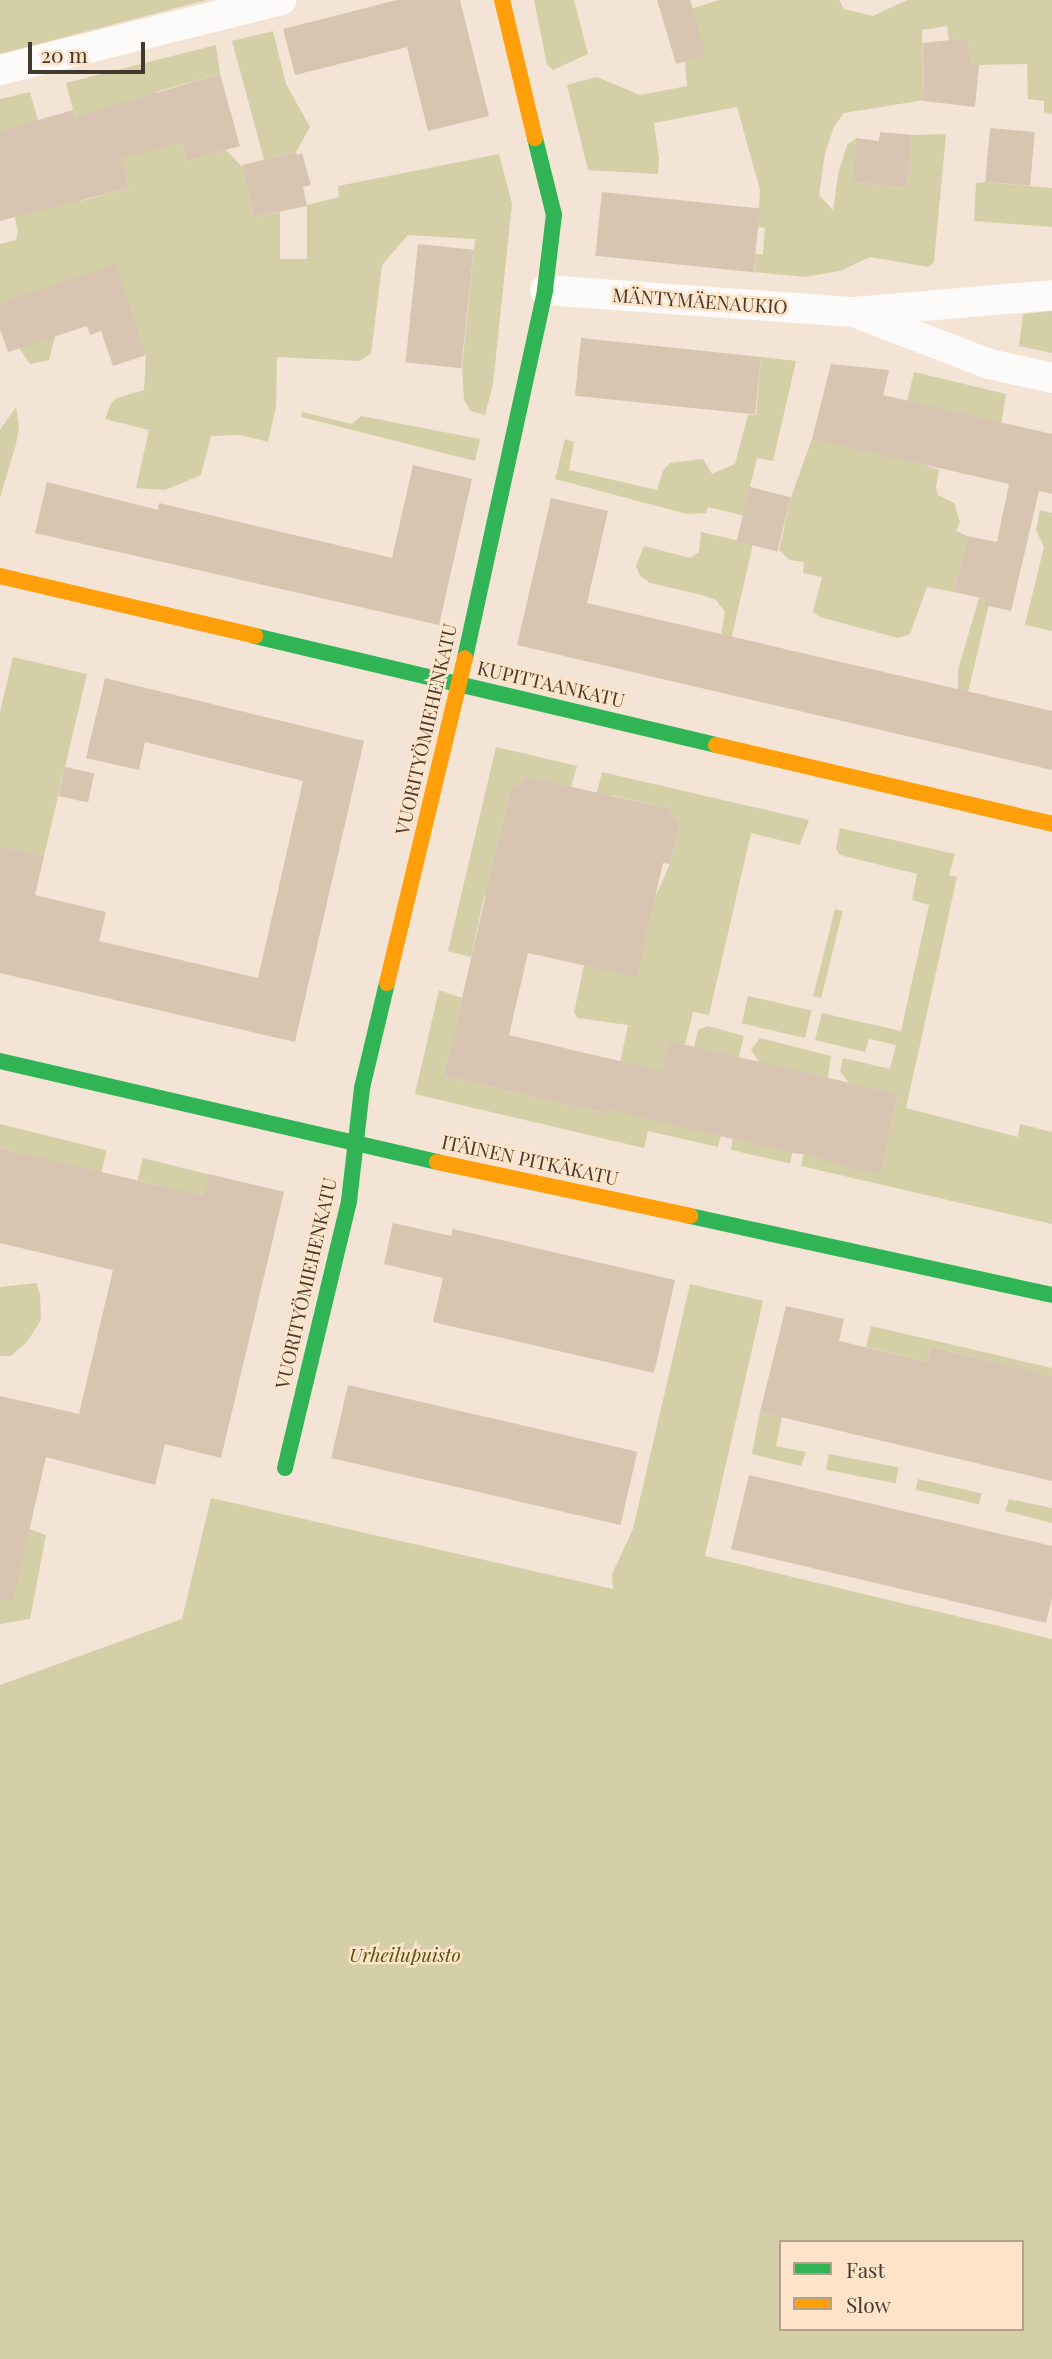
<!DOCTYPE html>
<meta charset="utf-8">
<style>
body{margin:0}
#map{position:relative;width:1052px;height:2359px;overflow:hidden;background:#f3e4d6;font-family:"Playfair Display",serif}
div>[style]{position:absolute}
.green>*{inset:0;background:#d4cfa7;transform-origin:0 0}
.building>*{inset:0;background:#d7c4b1;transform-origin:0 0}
.street>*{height:30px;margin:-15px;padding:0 15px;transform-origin:15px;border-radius:15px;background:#fdfbf9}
.fast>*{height:16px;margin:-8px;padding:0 8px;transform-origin:8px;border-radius:8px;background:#30b455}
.slow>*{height:16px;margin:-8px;padding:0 8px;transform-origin:8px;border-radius:8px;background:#ff9f0a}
span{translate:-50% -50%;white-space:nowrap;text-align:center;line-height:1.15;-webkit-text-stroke:5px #ffe4ca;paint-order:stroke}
.street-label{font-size:19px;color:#43392e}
.park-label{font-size:19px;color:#52530f;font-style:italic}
.legend{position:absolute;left:779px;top:2240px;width:245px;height:91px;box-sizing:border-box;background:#ffe4ca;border:2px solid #b4a08c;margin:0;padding:9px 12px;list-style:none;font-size:21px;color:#43392e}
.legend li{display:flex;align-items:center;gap:14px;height:35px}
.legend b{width:35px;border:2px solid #b4a08c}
.scale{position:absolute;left:28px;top:42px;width:117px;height:32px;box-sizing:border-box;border:4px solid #43392e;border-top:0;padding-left:9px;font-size:21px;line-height:24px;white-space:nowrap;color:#43392e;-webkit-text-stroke:5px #ffe4ca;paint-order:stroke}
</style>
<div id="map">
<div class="green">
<i style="clip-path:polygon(0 0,207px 0,0 54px)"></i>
<i style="clip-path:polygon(534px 0,574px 0,588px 54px,553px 70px,547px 65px)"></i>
<i style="clip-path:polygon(719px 0,839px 0,844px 9px,873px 16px,907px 0,1052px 0,1052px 114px,1044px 112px,1044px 101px,1028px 99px,1027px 64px,971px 65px,968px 38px,949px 40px,947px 26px,922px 30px,924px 100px,844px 113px,834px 127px,825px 153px,819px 195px,833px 210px,838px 174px,847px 145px,856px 138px,852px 182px,907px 188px,912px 135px,946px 134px,934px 262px,928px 267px,870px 257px,840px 271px,804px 277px,754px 272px,755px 254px,763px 254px,765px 228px,758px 227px,760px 190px,737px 107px,654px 123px,659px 159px,658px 174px,588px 170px,567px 85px,597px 77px,640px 95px,687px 86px,685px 61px,691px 9px)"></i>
<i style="clip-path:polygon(273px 31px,286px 84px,310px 127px,296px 152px,270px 158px,265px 163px,232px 41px)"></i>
<i style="clip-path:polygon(216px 45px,220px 74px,156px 92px,171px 144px,182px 142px,187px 161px,226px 150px,243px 168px,254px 217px,280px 212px,280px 259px,307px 259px,307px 205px,339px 197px,338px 186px,499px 154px,512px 204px,493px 384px,485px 415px,471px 411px,464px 400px,462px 368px,475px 239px,408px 235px,382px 265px,371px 353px,360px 361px,277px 357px,276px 407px,268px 442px,241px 435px,211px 436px,201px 475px,165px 490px,136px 488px,149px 430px,105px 419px,111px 403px,117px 398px,144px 390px,146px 355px,116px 265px,0 303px,0 244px,16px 240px,18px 230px,0 162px,0 99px,30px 92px,52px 171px,71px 166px,81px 201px,129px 188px,106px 108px,75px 117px,66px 83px)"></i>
<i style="clip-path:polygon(986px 182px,1052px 188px,1052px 227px,974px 221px,976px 183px)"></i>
<i style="clip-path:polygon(1052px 311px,1052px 353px,1019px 346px,1023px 314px)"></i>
<i style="clip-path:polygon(50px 321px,55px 337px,49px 360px,30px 364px,19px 348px)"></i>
<i style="clip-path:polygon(761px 357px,796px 361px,773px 461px,757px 458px,750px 487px,760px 489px,753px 518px,708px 507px,706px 513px,687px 514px,555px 479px,565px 439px,574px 442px,569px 470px,657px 490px,663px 471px,670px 463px,703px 459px,712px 474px,735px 464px,748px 415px,756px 415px)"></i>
<i style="clip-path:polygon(914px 372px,1006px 394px,1000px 432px,919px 463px,939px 470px,936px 487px,938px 495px,954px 503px,960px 522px,956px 531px,967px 536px,954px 592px,927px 587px,910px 634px,898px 638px,820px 617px,813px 612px,822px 577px,803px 573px,804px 562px,790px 560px,779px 550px,791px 497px,812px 439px,906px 406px)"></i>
<i style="clip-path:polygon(16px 407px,19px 427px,16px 444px,0 498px,0 430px)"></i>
<i style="clip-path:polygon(302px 412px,352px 424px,361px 416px,480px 439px,475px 461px,301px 417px)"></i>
<i style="clip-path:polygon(1040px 510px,1052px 513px,1052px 631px,1025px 625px,1044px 547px,1036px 530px)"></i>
<i style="clip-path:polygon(701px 532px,753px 544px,719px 692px,712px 690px,725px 612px,716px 600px,702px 595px,650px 583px,640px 576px,636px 566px,644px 546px,690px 558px,699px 552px)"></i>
<i style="clip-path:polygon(979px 598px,990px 600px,955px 746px,945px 744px,958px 689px,958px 670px)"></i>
<i style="clip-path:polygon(13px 657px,87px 674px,44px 856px,0 846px,0 712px)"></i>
<i style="clip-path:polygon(496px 747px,577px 766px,571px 787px,523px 776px,520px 787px,511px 785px,497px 845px,498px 889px,484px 897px,471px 957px,448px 951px)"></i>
<i style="clip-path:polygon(602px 772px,809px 820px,800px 845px,751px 833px,709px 1015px,693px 1012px,685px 1045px,669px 1042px,651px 1119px,721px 1136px,718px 1147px,648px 1131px,644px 1148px,415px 1094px,439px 990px,462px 998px,444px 1076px,609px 1114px,628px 1025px,578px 1018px,574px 1013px,584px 965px,637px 976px,655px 897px,670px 864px,680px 820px,670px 817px,671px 809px,611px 795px,609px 806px,599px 804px,597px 792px)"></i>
<i style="clip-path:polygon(840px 828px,955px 854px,949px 875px,957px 877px,906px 1108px,1018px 1137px,1020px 1124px,1052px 1132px,1052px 1224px,801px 1166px,805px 1149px,880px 1173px,898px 1094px,849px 1083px,840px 1071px,843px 1058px,890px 1069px,896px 1045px,869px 1039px,865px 1052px,815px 1040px,822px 1013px,901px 1031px,929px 905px,912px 900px,917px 874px,840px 855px,836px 849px)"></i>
<i style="left:835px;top:909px;width:8px;height:90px;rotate:14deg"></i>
<i style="left:748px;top:996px;width:65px;height:28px;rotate:13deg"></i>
<i style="clip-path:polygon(708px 1026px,744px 1036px,736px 1068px,694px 1047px,698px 1030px)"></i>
<i style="clip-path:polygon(760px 1038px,831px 1056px,826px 1089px,760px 1063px,751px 1050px)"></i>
<i style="left:0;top:1124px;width:110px;height:23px;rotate:14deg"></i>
<i style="left:733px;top:1139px;width:61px;height:11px;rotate:13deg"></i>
<i style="left:143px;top:1158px;width:68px;height:23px;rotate:14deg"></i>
<i style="clip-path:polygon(36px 1283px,40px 1294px,41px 1320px,27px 1342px,11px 1356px,0 1356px,0 1287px)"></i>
<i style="clip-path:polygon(evenodd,690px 1284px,763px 1301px,705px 1556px,1052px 1639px,1052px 2359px,0 2359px,0 1685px,182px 1619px,211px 1498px,613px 1589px,612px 1574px,633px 1529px,690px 1284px,781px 2242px,1022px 2242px,1022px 2329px,781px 2329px,781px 2242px)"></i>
<i style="clip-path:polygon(871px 1326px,1052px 1368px,1052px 1376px,931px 1347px,927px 1362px,866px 1347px)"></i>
<i style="clip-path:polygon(760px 1412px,782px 1417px,776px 1446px,806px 1452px,801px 1466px,752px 1454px)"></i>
<i style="left:829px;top:1454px;width:71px;height:16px;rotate:11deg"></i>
<i style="left:918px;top:1479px;width:65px;height:11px;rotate:13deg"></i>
<i style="clip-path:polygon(1009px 1499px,1052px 1508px,1052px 1523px,1005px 1511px)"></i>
<i style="clip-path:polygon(29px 1529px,46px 1535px,30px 1619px,0 1624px,0 1564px,20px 1569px)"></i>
</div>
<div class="building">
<i style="clip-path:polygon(397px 0,460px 0,489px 116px,428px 131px,407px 47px,295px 75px,283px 29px)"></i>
<i style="clip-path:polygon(657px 0,690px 0,706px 55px,676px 64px)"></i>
<i style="clip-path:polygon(968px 38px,971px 65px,979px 65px,975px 107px,924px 101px,923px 43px)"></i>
<i style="clip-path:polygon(220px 74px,240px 146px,187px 161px,182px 142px,121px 158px,129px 188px,0 221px,0 131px,73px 110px,75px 117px)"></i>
<i style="left:990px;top:128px;width:45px;height:54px;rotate:5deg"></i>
<i style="clip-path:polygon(880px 132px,912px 135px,907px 188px,852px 182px,856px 138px,879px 141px)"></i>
<i style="clip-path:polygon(296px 152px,297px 155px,302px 153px,311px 185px,303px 187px,307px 206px,254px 217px,242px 165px)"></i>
<i style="left:602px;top:192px;width:159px;height:64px;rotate:6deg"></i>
<i style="left:418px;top:244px;width:56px;height:119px;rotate:6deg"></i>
<i style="clip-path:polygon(116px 264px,146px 355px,113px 366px,101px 331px,90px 335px,87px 326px,8px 352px,0 329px,0 303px)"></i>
<i style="left:581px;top:338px;width:181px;height:58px;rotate:6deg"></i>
<i style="clip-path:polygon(831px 364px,889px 370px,883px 395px,1052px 434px,1052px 494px,1039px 491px,1011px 611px,984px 605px,985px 599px,954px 592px,967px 536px,997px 542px,1009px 484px,812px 439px)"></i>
<i style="clip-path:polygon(413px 465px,472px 479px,439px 625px,35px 533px,47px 482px,158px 510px,159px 503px,392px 558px)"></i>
<i style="left:750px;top:487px;width:42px;height:56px;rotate:14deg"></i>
<i style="clip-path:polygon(551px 498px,608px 511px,587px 603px,1052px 711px,1052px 770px,517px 645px)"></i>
<i style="clip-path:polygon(105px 678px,364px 741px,295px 1042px,0 973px,0 846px,44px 856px,35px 895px,106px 912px,99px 941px,258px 978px,303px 781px,145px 742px,139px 770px,86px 758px)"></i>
<i style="left:65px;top:767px;width:30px;height:30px;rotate:12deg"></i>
<i style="clip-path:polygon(523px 776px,671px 809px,670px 817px,680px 820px,670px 864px,663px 863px,637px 977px,528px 953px,509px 1035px,662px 1071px,669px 1041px,898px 1094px,880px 1174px,823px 1161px,824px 1157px,792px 1153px,610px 1110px,609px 1114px,444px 1076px,511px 785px,520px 787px)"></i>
<i style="clip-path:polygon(0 1148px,203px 1196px,209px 1174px,284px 1192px,221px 1458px,165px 1444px,155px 1485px,46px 1457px,13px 1601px,0 1599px,0 1396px,79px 1414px,113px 1270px,0 1243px)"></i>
<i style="clip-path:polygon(393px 1223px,451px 1236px,453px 1229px,675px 1280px,654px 1373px,433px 1322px,443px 1278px,384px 1264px)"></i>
<i style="clip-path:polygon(786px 1306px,844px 1319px,839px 1341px,927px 1362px,931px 1347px,1052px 1376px,1052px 1481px,760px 1412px)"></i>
<i style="left:348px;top:1385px;width:297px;height:75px;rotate:13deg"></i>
<i style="clip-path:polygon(749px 1475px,1052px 1546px,1052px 1598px,1046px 1623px,731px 1549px)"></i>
</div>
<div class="street">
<i style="left:0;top:70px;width:290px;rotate:-14deg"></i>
<i style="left:545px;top:290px;width:311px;rotate:4.1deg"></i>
<i style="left:855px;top:312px;width:198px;rotate:-4.9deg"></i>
<i style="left:864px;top:316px;width:134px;rotate:21deg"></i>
<i style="left:989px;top:364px;width:65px;rotate:12.5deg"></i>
</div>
<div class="fast">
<i style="left:255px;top:636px;width:474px;rotate:13.3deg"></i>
<i style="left:465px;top:658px;width:377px;rotate:-77.7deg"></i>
<i style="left:545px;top:290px;width:76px;rotate:-83.2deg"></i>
<i style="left:554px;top:215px;width:79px;rotate:-103.9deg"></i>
<i style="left:0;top:1061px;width:449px;rotate:13deg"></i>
<i style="left:690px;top:1216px;width:371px;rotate:12.3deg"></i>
<i style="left:285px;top:1468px;width:275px;rotate:-76.5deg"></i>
<i style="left:349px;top:1201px;width:114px;rotate:-83.4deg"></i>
<i style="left:362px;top:1088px;width:108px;rotate:-76.6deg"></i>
</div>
<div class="slow">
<i style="left:502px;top:0;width:142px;rotate:76.6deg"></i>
<i style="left:0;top:576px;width:262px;rotate:13.2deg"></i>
<i style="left:716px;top:745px;width:345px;rotate:13.2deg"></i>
<i style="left:387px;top:983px;width:334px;rotate:-76.5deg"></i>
<i style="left:437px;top:1162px;width:259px;rotate:12deg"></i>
</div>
<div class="street-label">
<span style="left:700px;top:301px;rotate:4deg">MÄNTYMÄENAUKIO</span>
<span style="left:551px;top:684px;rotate:13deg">KUPITTAANKATU</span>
<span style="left:426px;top:729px;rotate:-77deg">VUORITYÖMIEHENKATU</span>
<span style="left:530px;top:1160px;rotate:12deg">ITÄINEN PITKÄKATU</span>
<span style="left:306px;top:1283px;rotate:-77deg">VUORITYÖMIEHENKATU</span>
</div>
<div class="park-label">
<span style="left:405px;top:1955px">Urheilupuisto</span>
</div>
<ul class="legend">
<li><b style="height:9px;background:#30b455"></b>Fast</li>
<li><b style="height:9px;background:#ff9f0a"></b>Slow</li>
</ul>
<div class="scale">20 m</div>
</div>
